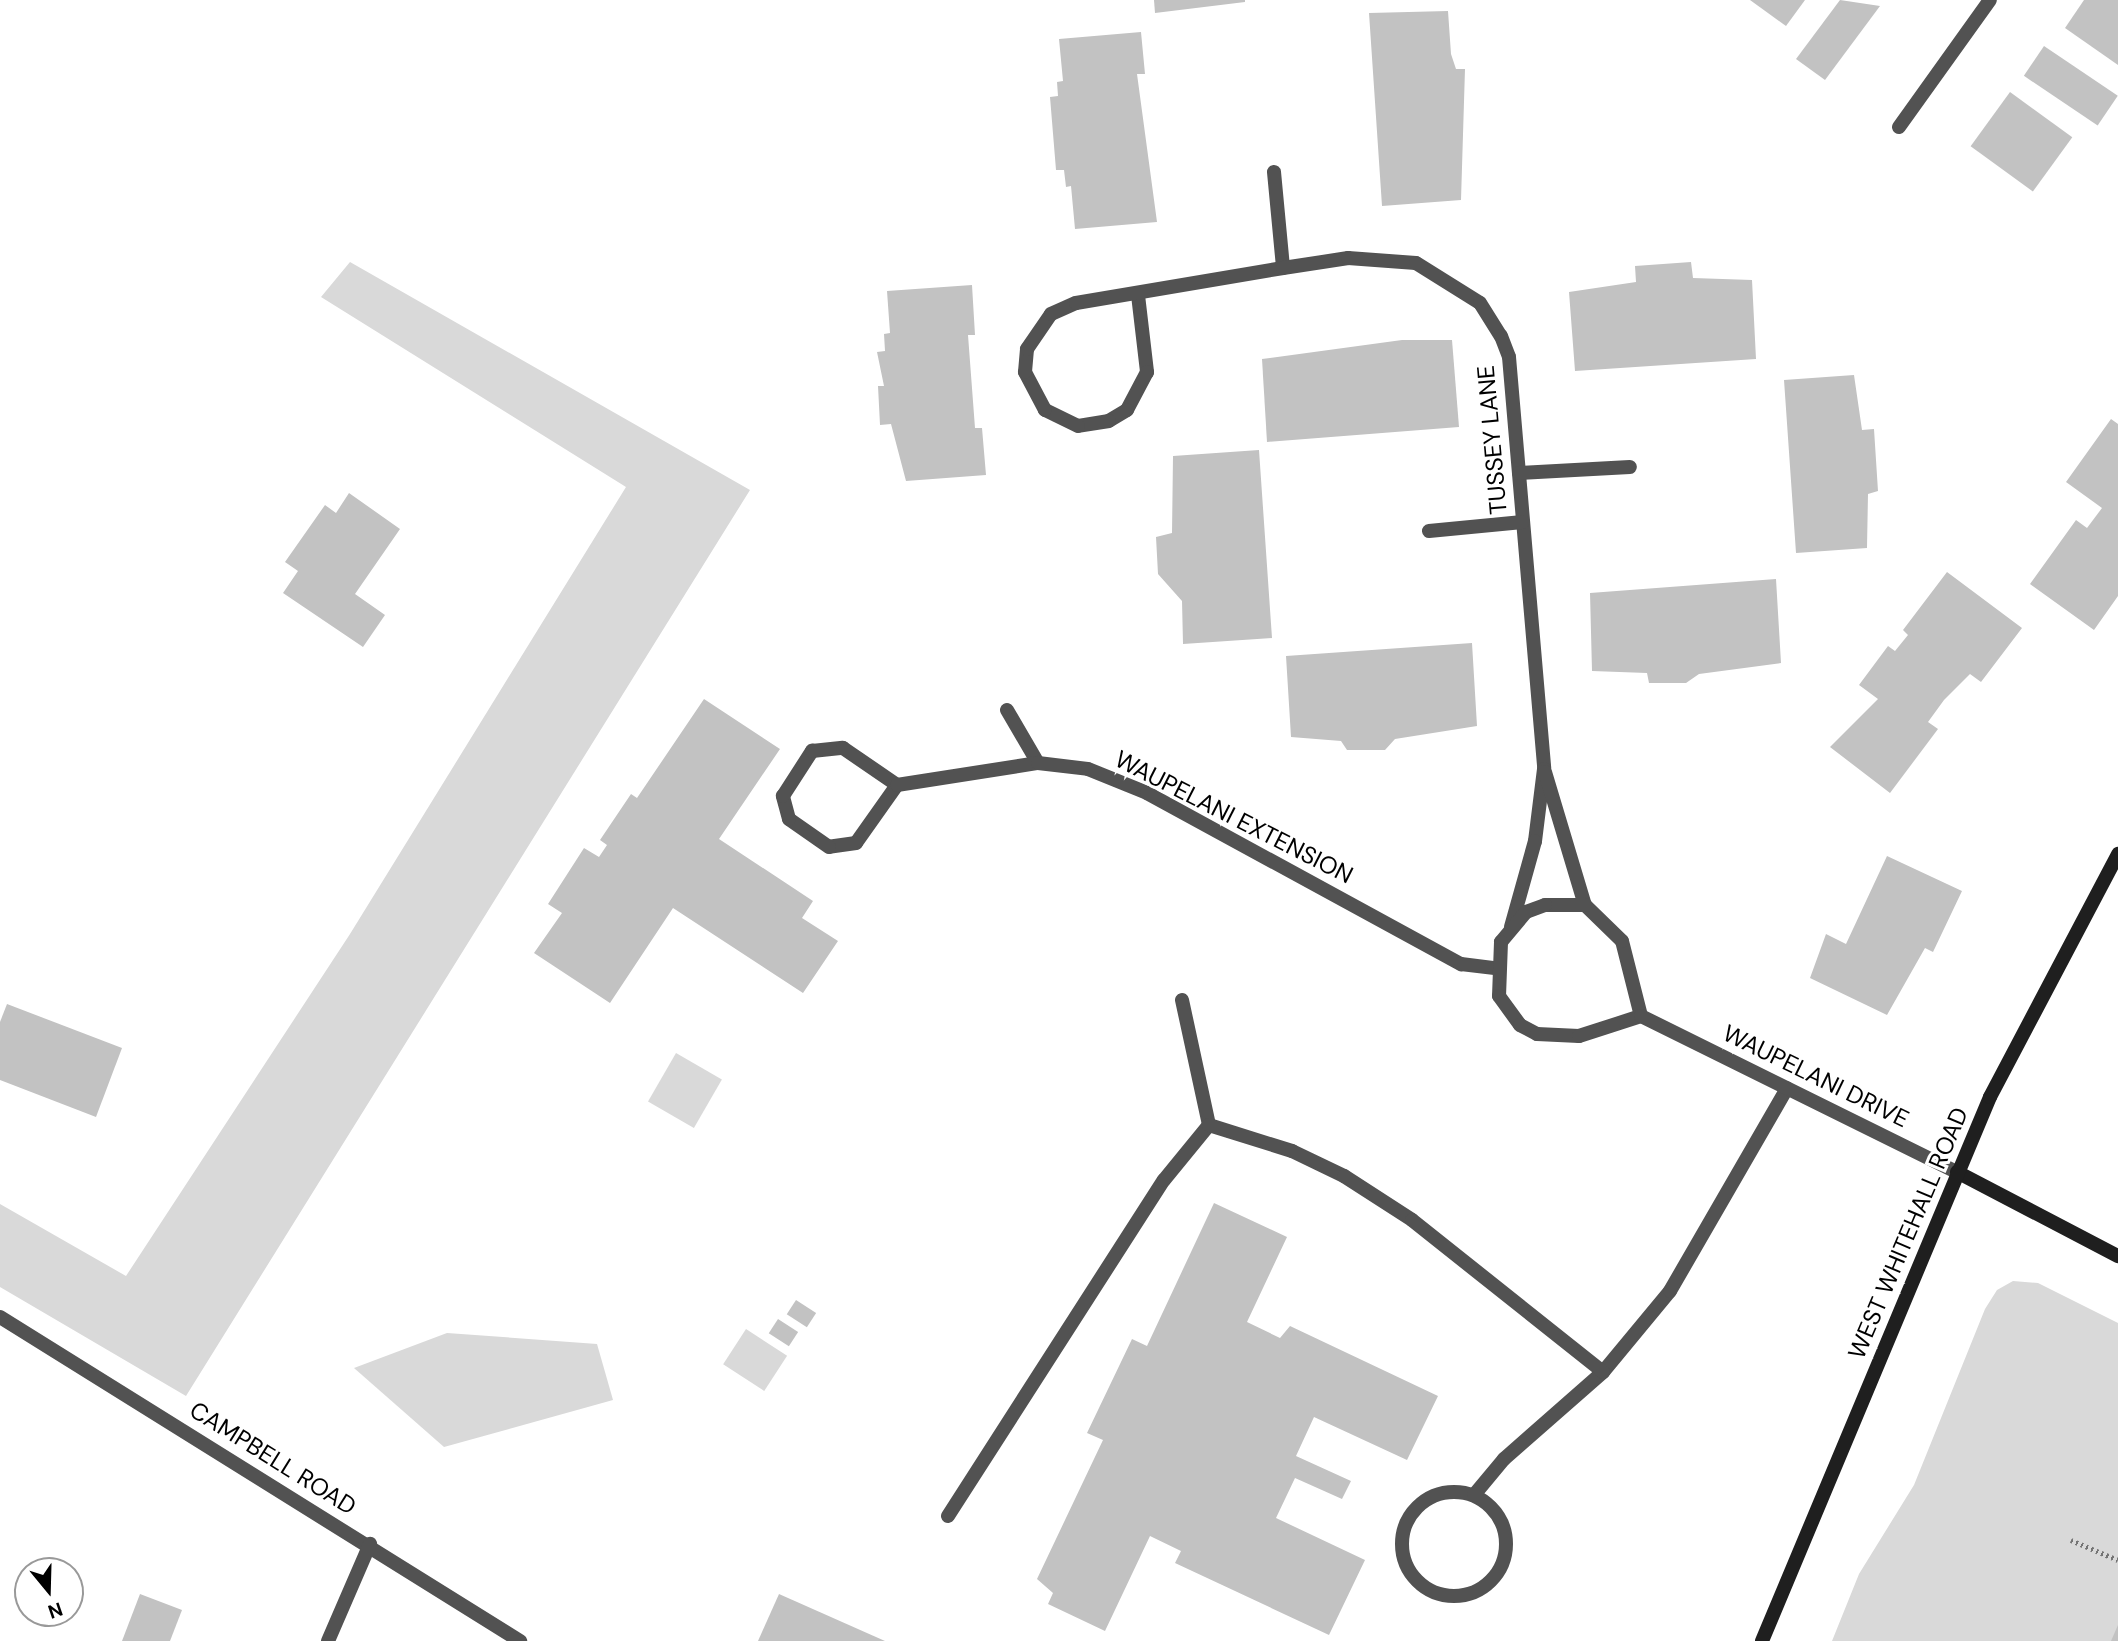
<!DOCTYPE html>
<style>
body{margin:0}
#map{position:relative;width:2118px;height:1641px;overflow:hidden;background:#fff;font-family:"DM Sans",sans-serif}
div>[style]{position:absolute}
.green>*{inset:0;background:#d9d9d9;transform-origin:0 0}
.building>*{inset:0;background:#c2c2c2;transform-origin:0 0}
.path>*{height:4.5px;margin-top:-2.25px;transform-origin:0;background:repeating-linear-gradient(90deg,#747474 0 2px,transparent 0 5.5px)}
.lane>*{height:14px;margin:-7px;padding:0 7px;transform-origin:7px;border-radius:7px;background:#525252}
.lane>.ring{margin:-7px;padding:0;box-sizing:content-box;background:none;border:14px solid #525252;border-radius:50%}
.street>*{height:14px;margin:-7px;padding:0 7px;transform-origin:7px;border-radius:7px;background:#525252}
.secondary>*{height:14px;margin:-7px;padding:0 7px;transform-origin:7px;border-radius:7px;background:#1f1f1f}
span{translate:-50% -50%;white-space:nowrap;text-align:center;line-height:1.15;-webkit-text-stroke:6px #fff;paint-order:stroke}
.street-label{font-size:24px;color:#000}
.north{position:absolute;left:14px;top:1557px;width:70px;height:70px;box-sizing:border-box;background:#fff;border:2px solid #999;border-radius:50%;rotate:161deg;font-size:19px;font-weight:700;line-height:28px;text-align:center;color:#000}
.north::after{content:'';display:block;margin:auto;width:24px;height:32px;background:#000;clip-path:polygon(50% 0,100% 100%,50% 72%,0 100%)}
</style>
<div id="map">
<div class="green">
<i style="clip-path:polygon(350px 262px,750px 490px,186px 1396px,0 1287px,0 1204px,126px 1276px,350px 934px,626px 487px,321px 297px)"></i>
<i style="left:676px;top:1053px;width:53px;height:56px;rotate:30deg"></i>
<i style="clip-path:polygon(2013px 1281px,2038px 1283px,2118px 1323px,2118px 1641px,1832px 1641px,1859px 1574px,1914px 1485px,1985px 1309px,1997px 1290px)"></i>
<i style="left:746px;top:1329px;width:49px;height:42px;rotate:33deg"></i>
<i style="clip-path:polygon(447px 1333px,597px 1344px,613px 1400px,444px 1447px,354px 1368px)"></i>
</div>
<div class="building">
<i style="clip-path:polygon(1154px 0,1245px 0,1245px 2px,1155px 13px)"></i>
<i style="clip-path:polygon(1750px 0,1805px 0,1786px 26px)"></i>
<i style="clip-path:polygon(1840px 0,1880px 6px,1825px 80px,1796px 59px)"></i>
<i style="clip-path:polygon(2084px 0,2118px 0,2118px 65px,2065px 28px)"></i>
<i style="clip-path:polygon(1448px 11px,1451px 54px,1456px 69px,1465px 69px,1461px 200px,1382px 206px,1369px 13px)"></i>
<i style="clip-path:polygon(1141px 32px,1145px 74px,1137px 74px,1157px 222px,1075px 229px,1071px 186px,1066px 187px,1064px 170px,1056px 170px,1050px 97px,1058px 96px,1057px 82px,1063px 81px,1059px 39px)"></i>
<i style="left:2044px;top:46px;width:89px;height:36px;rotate:34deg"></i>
<i style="left:2010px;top:92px;width:77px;height:67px;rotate:36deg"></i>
<i style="clip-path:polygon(1691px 262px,1693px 278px,1752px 280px,1756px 359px,1575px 371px,1569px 292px,1636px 282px,1635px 266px)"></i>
<i style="clip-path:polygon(972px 285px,975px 335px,968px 335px,975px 428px,982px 428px,986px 475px,906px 481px,891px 424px,880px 425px,878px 386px,884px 386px,877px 352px,885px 351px,884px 334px,890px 333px,887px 291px)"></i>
<i style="clip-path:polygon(1402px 340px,1452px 340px,1459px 427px,1267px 442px,1262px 359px)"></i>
<i style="clip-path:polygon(1854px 375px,1862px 430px,1874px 429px,1878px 491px,1868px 494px,1867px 548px,1796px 553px,1784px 380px)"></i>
<i style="clip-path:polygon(2111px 419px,2118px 424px,2118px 596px,2094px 630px,2030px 584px,2076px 520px,2087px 528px,2102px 508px,2066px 482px)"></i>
<i style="clip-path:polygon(1259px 450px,1272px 638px,1183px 644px,1182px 601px,1158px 574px,1156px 537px,1172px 533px,1173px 456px)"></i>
<i style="clip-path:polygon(349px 493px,400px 529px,355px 594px,385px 615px,363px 647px,283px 593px,298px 571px,285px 562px,325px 505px,336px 513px)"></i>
<i style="clip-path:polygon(1947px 572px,2022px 628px,1981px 682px,1970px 674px,1944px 700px,1928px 722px,1938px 729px,1890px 793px,1830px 747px,1878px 699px,1859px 685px,1888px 646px,1895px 651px,1908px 635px,1903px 630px)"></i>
<i style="clip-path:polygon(1776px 579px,1781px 663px,1699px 674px,1686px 683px,1649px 683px,1647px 673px,1592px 671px,1590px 593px)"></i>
<i style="clip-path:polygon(1472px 643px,1477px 726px,1395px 739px,1385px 750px,1347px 750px,1341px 741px,1291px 737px,1286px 656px)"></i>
<i style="clip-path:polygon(704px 699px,780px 749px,719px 839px,813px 901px,802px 918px,838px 941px,803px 993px,673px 908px,610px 1003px,534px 953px,562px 913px,548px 904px,584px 848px,599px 857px,607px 845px,600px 840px,631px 794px,637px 798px)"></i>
<i style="clip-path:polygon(1887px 856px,1962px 891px,1933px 952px,1925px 948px,1887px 1015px,1810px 978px,1826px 934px,1846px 944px)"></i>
<i style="clip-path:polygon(7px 1004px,122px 1048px,96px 1117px,0 1080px,0 1022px)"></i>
<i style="clip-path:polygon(1214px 1203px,1287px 1237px,1247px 1322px,1280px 1338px,1290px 1326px,1438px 1396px,1407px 1460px,1314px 1417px,1296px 1456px,1351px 1481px,1342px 1499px,1295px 1478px,1276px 1518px,1365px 1560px,1329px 1635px,1175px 1563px,1181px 1551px,1150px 1536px,1105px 1631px,1048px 1604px,1053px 1593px,1037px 1579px,1103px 1440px,1087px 1433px,1132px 1339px,1147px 1346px)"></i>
<i style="left:796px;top:1300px;width:24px;height:17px;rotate:33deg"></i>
<i style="left:778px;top:1319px;width:24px;height:17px;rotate:33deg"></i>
<i style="clip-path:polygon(140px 1594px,182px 1610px,170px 1641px,122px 1641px)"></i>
<i style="clip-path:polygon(779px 1594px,885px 1641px,758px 1641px)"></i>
<i style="clip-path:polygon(2118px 1625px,2118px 1641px,2111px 1641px)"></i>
</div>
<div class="path">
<i style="left:2071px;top:1540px;width:51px;rotate:23.1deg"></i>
</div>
<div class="lane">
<i style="left:1274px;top:172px;width:96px;rotate:84.6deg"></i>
<i style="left:1138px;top:295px;width:78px;rotate:83.3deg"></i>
<i style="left:1147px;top:372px;width:43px;rotate:117.8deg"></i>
<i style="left:1127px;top:410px;width:21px;rotate:149deg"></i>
<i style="left:1109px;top:421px;width:31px;rotate:171deg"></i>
<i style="left:1078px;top:426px;width:37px;rotate:-154deg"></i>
<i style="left:1045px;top:410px;width:43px;rotate:-117.8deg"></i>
<i style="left:1025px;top:372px;width:23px;rotate:-85deg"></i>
<i style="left:1027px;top:349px;width:42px;rotate:-55.6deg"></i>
<i style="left:1051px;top:314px;width:27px;rotate:-24deg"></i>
<i style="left:1076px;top:303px;width:210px;rotate:-9.6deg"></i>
<i style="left:1283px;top:268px;width:66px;rotate:-8.7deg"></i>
<i style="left:1348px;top:258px;width:68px;rotate:4.2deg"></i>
<i style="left:1416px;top:263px;width:75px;rotate:32deg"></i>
<i style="left:1480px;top:303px;width:39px;rotate:58deg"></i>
<i style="left:1501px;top:336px;width:22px;rotate:69deg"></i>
<i style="left:1509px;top:357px;width:413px;rotate:85.1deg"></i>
<i style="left:1544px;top:769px;width:73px;rotate:97.1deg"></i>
<i style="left:1535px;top:841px;width:89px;rotate:105.6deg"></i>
<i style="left:1519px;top:473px;width:111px;rotate:-3.1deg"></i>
<i style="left:1429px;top:531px;width:94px;rotate:-5.5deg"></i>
<i style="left:1007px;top:710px;width:61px;rotate:59.7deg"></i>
<i style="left:1545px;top:772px;width:139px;rotate:73.3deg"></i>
<i style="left:897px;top:785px;width:71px;rotate:125.3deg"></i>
<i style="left:856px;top:843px;width:27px;rotate:172deg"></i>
<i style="left:829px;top:847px;width:49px;rotate:-145deg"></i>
<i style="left:789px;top:819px;width:24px;rotate:-105deg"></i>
<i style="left:783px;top:796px;width:54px;rotate:-57.2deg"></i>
<i style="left:812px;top:751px;width:31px;rotate:-6deg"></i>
<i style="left:843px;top:748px;width:65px;rotate:34.4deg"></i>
<i style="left:897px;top:785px;width:143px;rotate:-8.9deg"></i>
<i style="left:1038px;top:763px;width:50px;rotate:6.8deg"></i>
<i style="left:1088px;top:769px;width:64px;rotate:22.1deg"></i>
<i style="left:1147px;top:793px;width:358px;rotate:28.6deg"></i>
<i style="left:1461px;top:964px;width:34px;rotate:7deg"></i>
<i style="left:1182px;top:1000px;width:128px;rotate:77.8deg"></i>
<i class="ring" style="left:1402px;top:1492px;width:90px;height:90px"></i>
<i style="left:1474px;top:1495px;width:47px;rotate:-50.2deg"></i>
<i style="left:1504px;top:1459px;width:132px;rotate:-41.3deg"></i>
<i style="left:1603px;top:1372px;width:105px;rotate:-50.4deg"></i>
<i style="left:1670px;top:1291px;width:234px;rotate:-60deg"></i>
<i style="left:948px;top:1516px;width:399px;rotate:-57.3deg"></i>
<i style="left:1164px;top:1180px;width:71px;rotate:-50.7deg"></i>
<i style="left:1209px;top:1125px;width:87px;rotate:17.4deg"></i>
<i style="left:1292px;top:1151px;width:58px;rotate:25.7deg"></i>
<i style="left:1344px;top:1176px;width:81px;rotate:32.9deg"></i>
<i style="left:1412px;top:1220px;width:244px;rotate:38.5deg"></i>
</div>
<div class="street">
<i style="left:1899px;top:127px;width:156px;rotate:-54.4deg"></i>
<i style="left:1641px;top:1016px;width:77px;rotate:-104.2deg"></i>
<i style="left:1622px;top:941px;width:52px;rotate:-135.8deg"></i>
<i style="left:1585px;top:905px;width:40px;rotate:180deg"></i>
<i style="left:1545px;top:905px;width:20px;rotate:160deg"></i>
<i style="left:1526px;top:912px;width:39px;rotate:130deg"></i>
<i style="left:1501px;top:942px;width:54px;rotate:92.1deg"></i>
<i style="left:1499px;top:996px;width:36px;rotate:54deg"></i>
<i style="left:1520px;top:1025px;width:19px;rotate:28deg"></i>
<i style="left:1537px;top:1034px;width:42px;rotate:2.7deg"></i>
<i style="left:1579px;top:1036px;width:65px;rotate:-17.9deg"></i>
<i style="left:1641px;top:1016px;width:352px;rotate:26.3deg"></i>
<i style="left:0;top:1317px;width:613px;rotate:31.93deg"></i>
<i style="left:328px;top:1641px;width:106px;rotate:-66.6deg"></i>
</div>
<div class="secondary">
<i style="left:1957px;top:1172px;width:182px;rotate:27.6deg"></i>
<i style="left:1762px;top:1641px;width:590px;rotate:-67.26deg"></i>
<i style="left:1990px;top:1097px;width:275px;rotate:-62.2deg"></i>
</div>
<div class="street-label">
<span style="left:1492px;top:440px;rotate:-95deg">TUSSEY LANE</span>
<span style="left:1234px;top:817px;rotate:27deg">WAUPELANI EXTENSION</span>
<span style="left:1816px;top:1076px;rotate:26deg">WAUPELANI DRIVE</span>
<span style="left:1908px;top:1233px;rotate:-67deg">WEST WHITEHALL ROAD</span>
<span style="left:273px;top:1458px;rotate:32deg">CAMPBELL ROAD</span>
</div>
<div class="north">N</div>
</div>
